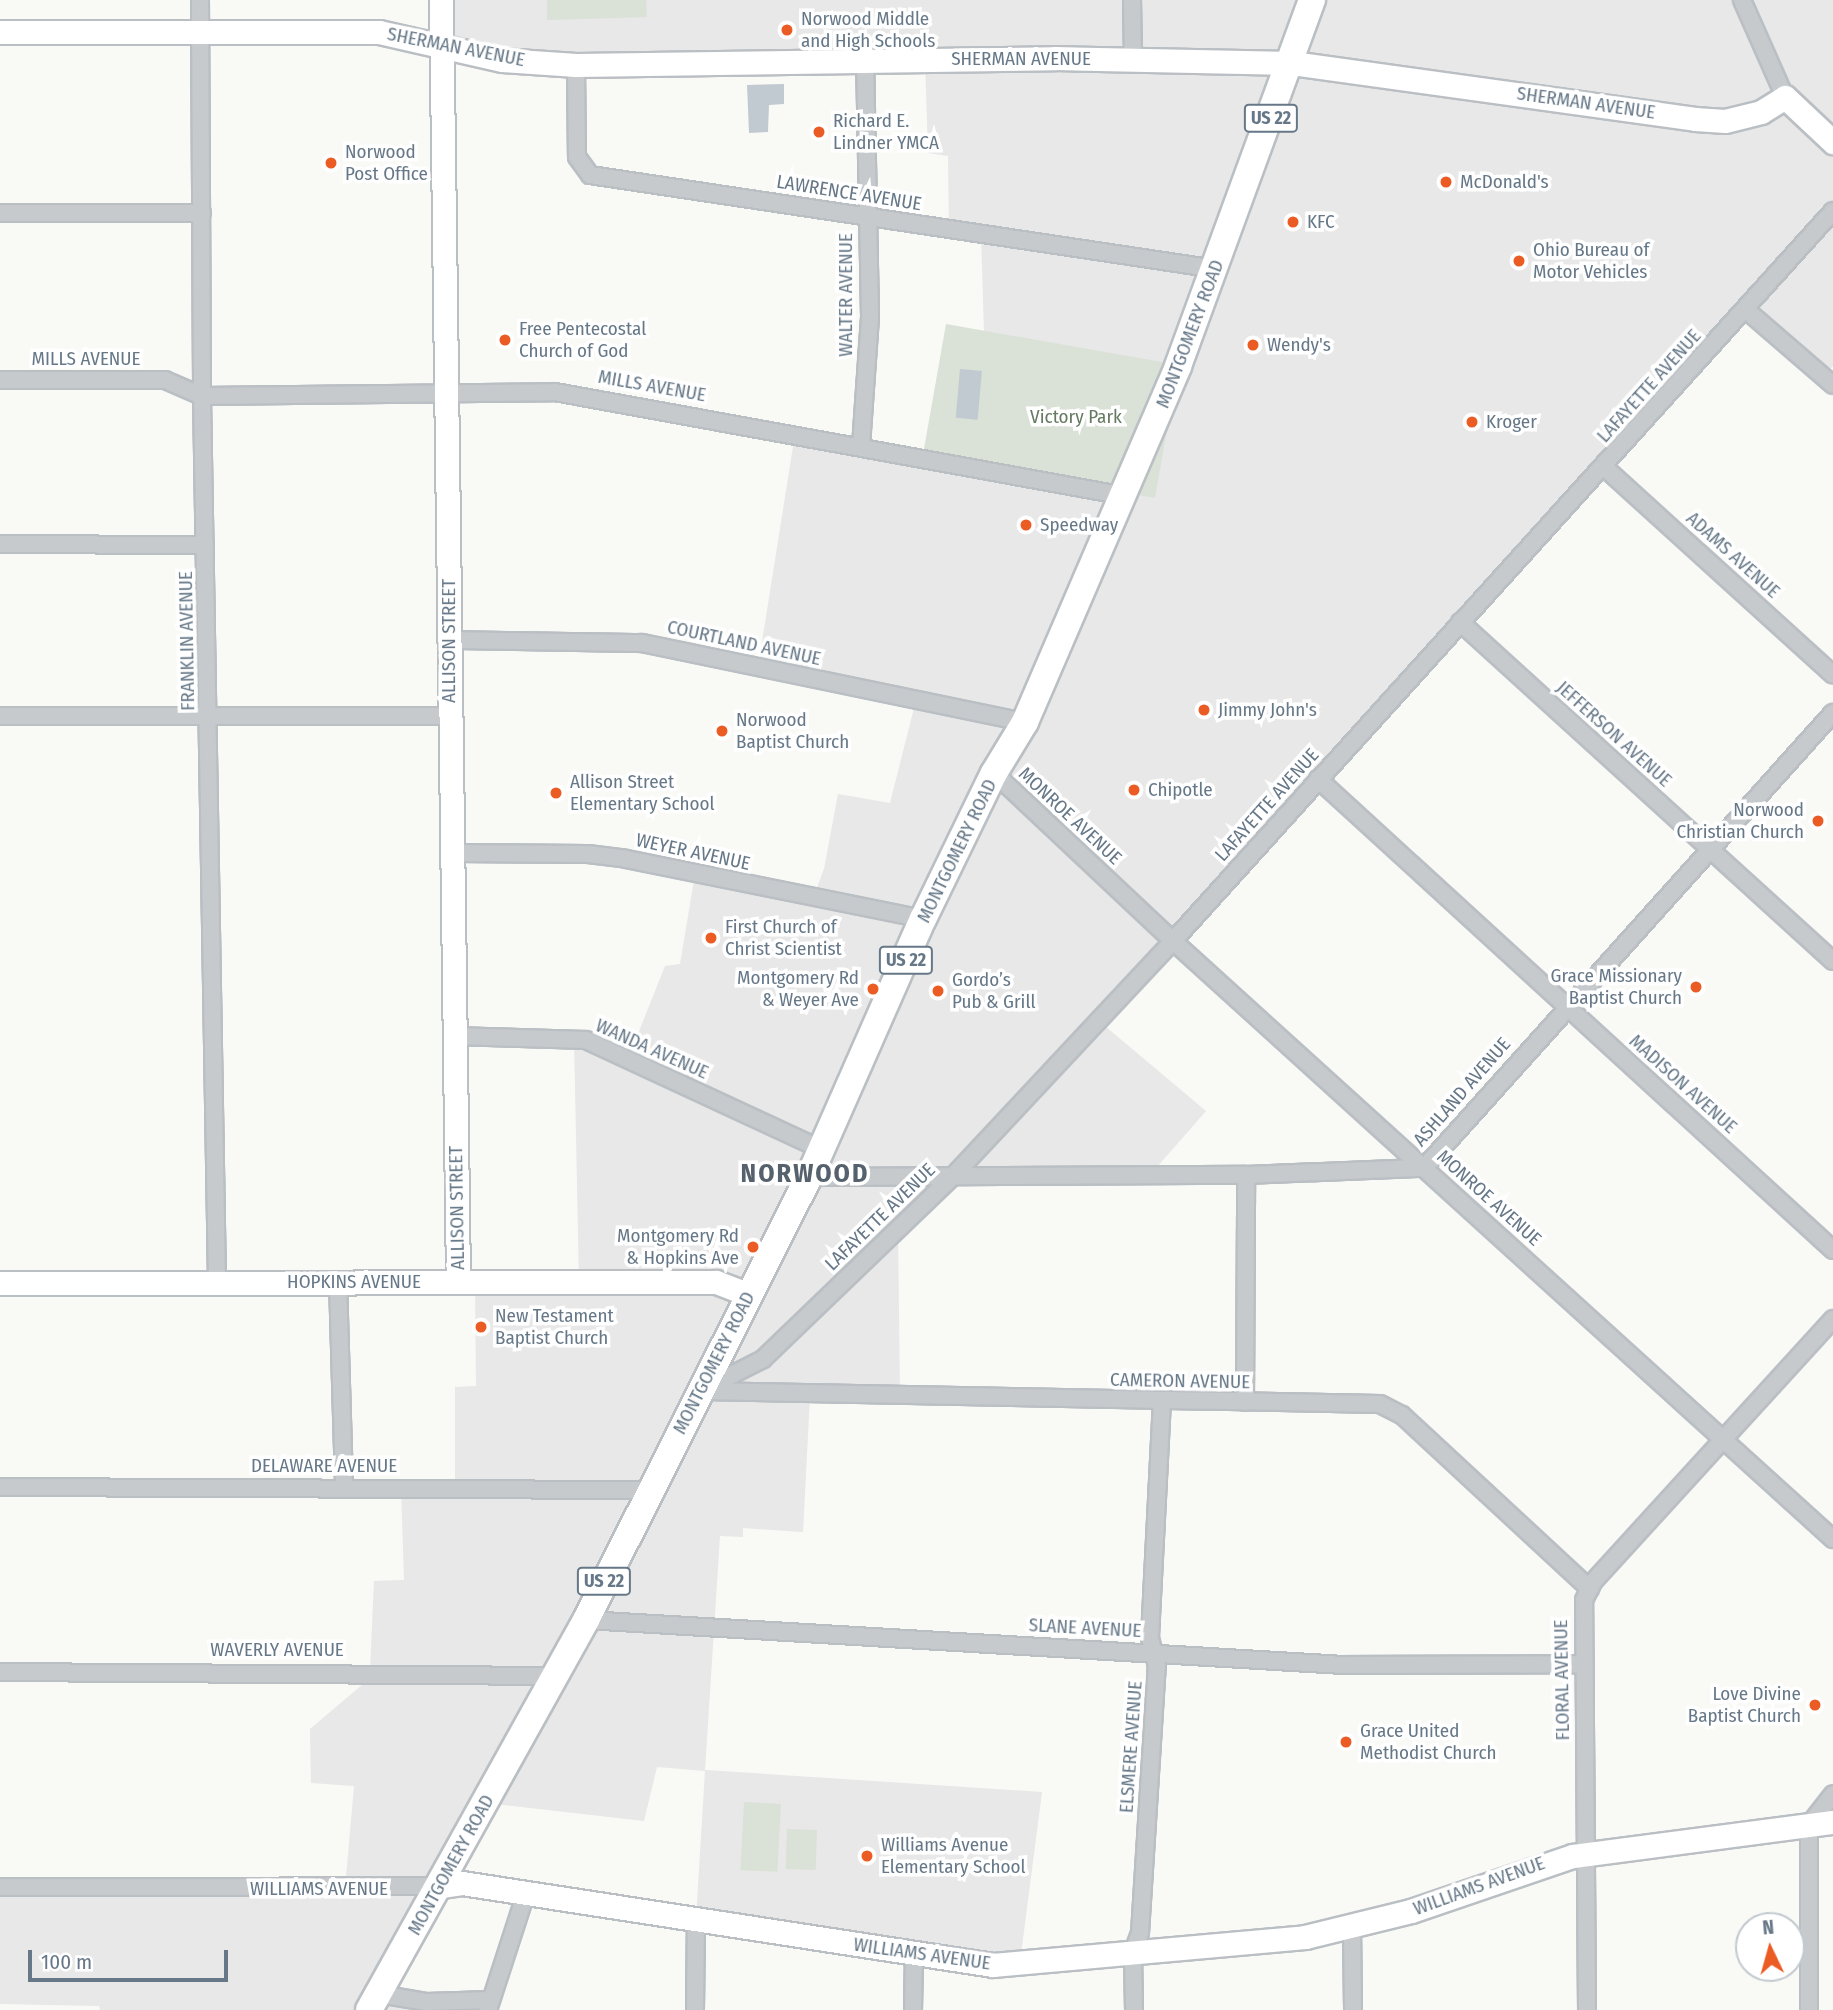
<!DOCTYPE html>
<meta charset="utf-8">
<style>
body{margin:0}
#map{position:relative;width:1833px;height:2010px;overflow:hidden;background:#f9f9f6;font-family:"Fira Sans Condensed",sans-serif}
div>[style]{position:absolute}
.built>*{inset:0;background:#e7e8e7}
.green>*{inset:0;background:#dae1d7;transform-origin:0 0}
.water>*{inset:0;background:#c1cad0;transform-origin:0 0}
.roads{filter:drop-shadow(2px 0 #babfc4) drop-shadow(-2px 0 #babfc4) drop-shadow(0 2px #babfc4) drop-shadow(0 -2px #babfc4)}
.street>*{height:16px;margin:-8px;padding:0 8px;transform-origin:8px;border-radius:8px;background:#c6cacd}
.secondary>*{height:23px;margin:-11.5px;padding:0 11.5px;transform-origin:11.5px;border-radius:11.5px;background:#fff}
.primary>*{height:26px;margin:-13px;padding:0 13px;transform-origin:13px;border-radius:13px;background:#fff}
.dots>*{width:19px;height:19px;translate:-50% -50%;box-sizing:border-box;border:4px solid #fff;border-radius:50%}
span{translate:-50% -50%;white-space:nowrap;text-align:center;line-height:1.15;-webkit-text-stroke:7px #fff;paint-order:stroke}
.shield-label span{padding:2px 5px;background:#fff;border:2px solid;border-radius:5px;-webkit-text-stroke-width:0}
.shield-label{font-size:18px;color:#667888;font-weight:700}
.poi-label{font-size:19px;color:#667888}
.left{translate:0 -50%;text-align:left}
.right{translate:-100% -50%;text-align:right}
.street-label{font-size:19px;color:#667888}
.park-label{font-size:19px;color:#667a62}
.district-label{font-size:26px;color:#55616d;font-weight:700;letter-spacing:2px}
.north{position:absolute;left:1735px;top:1912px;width:70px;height:70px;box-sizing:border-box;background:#fff;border:2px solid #c2c9cf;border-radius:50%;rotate:355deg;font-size:19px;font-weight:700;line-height:28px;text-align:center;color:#667888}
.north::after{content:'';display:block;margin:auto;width:24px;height:32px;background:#eb5c24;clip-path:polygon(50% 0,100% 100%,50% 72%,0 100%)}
.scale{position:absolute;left:28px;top:1950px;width:200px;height:32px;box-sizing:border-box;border:4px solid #667888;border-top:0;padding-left:9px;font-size:21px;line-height:24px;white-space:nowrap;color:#667888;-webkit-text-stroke:5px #fff;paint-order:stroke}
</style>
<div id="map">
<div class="built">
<i style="clip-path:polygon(441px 0,1833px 0,1833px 366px,1823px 377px,1745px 309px,1099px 1021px,1206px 1111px,1150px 1175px,954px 1175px,898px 1230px,900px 1397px,810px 1396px,803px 1532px,743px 1528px,743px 1537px,720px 1536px,705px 1770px,1042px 1792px,1020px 1962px,696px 1919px,705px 1771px,657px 1767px,644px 1821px,485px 1803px,379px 1994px,427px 2002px,425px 2010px,100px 2010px,99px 2006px,0 2004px,0 1887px,345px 1889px,354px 1786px,311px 1783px,310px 1729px,376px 1673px,370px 1671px,374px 1581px,404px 1580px,401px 1487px,455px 1487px,455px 1387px,476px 1386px,475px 1281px,579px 1282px,574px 1038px,628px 1059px,665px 966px,680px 964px,695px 874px,813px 898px,824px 869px,838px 794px,890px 803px,916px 700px,758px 667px,795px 434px,1125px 496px,1177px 366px,984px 331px,981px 235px,949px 230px,948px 156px,928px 153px,925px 59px,576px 65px,441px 44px)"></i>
</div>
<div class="green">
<i style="clip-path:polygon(547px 0,646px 0,647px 17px,547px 20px)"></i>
<i style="left:946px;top:324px;width:236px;height:135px;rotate:10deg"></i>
<i style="left:744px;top:1802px;width:37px;height:68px;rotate:3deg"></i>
<i style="left:787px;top:1829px;width:30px;height:40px;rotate:2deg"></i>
</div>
<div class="water">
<i style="clip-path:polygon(784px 84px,784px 104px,769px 105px,768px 132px,749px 133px,747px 85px)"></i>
<i style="left:960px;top:369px;width:22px;height:49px;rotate:5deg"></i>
</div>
<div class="roads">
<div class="street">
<i style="left:200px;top:0;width:396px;rotate:89.7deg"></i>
<i style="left:202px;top:396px;width:885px;rotate:89.03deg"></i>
<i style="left:1132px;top:0;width:58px;rotate:89deg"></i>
<i style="left:1742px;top:0;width:106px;rotate:66.1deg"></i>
<i style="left:576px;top:65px;width:92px;rotate:89.4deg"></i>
<i style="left:577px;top:157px;width:22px;rotate:54deg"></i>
<i style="left:590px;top:175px;width:633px;rotate:8.54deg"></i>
<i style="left:0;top:213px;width:202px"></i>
<i style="left:1745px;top:309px;width:116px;rotate:40.8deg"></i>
<i style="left:0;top:380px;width:165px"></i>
<i style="left:165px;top:380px;width:40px;rotate:23.4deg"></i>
<i style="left:202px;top:396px;width:353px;rotate:-0.6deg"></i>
<i style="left:555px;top:392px;width:579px;rotate:10.34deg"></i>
<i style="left:861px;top:446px;width:130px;rotate:-86deg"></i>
<i style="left:870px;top:316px;width:256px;rotate:-91.1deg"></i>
<i style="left:1604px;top:467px;width:309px;rotate:42.2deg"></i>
<i style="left:0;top:544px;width:205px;rotate:0.3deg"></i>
<i style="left:1460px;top:622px;width:504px;rotate:42.27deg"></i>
<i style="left:450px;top:640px;width:192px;rotate:0.9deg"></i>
<i style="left:642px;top:643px;width:391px;rotate:11.7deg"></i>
<i style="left:0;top:716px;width:449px"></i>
<i style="left:994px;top:773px;width:245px;rotate:43.2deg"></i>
<i style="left:1173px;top:941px;width:891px;rotate:42.18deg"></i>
<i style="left:1318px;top:779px;width:698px;rotate:42.44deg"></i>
<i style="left:453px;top:853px;width:135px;rotate:0.4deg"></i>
<i style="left:588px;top:854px;width:38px;rotate:7deg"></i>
<i style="left:626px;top:859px;width:303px;rotate:11.4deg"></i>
<i style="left:454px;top:1036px;width:132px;rotate:1.7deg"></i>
<i style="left:586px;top:1040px;width:259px;rotate:24.9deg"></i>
<i style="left:809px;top:1177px;width:437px;rotate:-0.3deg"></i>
<i style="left:1246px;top:1175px;width:178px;rotate:-2.3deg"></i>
<i style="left:1424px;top:1168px;width:612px;rotate:-48.05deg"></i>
<i style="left:338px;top:1282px;width:205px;rotate:88.3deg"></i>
<i style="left:702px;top:1390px;width:68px;rotate:-26.9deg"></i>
<i style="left:763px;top:1359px;width:265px;rotate:-43.9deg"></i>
<i style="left:954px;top:1175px;width:320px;rotate:-46.9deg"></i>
<i style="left:1173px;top:941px;width:984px;rotate:-47.88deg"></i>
<i style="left:702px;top:1391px;width:678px;rotate:1.1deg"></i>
<i style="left:1380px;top:1404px;width:25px;rotate:27deg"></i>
<i style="left:1402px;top:1415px;width:256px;rotate:42.8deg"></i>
<i style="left:1245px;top:1402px;width:227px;rotate:-89.7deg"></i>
<i style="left:0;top:1487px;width:648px;rotate:0.27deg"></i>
<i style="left:586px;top:1620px;width:758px;rotate:3.4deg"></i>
<i style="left:1343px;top:1665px;width:239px;rotate:-0.2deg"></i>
<i style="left:0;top:1672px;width:553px;rotate:0.41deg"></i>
<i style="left:0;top:1887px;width:441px;rotate:-0.1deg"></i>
<i style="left:1352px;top:1926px;width:84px;rotate:89.3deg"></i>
<i style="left:379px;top:1994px;width:49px;rotate:9.5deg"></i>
<i style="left:427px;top:2002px;width:63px;rotate:-1.8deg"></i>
<i style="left:488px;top:2010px;width:123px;rotate:-72deg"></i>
<i style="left:695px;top:2010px;width:91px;rotate:-89.4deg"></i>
<i style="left:913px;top:2010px;width:57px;rotate:-89deg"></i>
<i style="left:1134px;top:2010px;width:58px;rotate:-91deg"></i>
<i style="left:1133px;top:1952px;width:20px;rotate:-70deg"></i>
<i style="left:1140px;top:1933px;width:268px;rotate:-86.4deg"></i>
<i style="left:1157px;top:1666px;width:30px;rotate:-104deg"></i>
<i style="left:1150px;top:1637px;width:235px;rotate:-87.1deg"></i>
<i style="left:1587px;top:2010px;width:410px;rotate:-90.4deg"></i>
<i style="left:1584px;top:1600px;width:20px;rotate:-63deg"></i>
<i style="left:1593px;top:1582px;width:356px;rotate:-47.6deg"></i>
<i style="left:1809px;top:2010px;width:185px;rotate:-90deg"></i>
<i style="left:1809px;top:1825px;width:39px;rotate:-52deg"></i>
</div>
<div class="secondary">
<i style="left:441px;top:0;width:1281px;rotate:89.24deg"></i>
<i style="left:0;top:32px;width:379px"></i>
<i style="left:379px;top:32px;width:126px;rotate:12.8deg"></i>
<i style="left:502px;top:60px;width:74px;rotate:3.9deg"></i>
<i style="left:576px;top:65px;width:479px;rotate:-0.8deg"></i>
<i style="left:1055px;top:58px;width:237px;rotate:1.2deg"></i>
<i style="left:1292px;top:63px;width:407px;rotate:7.9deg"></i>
<i style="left:1695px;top:119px;width:30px;rotate:4deg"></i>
<i style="left:1725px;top:121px;width:37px;rotate:-14deg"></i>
<i style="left:1761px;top:112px;width:28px;rotate:-32deg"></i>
<i style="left:1785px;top:97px;width:66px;rotate:43.2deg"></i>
<i style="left:0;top:1283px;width:716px;rotate:-0.08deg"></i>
<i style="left:716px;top:1282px;width:34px;rotate:21deg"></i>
<i style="left:441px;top:1886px;width:21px;rotate:-8deg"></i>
<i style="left:462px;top:1883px;width:537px;rotate:8.78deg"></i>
<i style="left:993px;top:1965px;width:313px;rotate:-5.1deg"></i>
<i style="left:1305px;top:1937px;width:109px;rotate:-13.8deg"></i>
<i style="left:1411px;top:1911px;width:171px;rotate:-18.8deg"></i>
<i style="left:1573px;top:1856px;width:262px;rotate:-7.5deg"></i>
</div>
<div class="primary">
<i style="left:369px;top:2010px;width:446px;rotate:-60.9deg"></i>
<i style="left:586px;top:1620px;width:496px;rotate:-63.3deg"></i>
<i style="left:809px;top:1177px;width:282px;rotate:-66.2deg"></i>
<i style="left:923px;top:919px;width:162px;rotate:-64.1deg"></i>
<i style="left:994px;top:773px;width:60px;rotate:-58.7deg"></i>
<i style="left:1025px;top:722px;width:387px;rotate:-66.7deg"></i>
<i style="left:1178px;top:366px;width:390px;rotate:-69.9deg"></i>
</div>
</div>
<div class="dots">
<i style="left:787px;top:30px;background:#eb5c24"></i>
<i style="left:819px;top:132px;background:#eb5c24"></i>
<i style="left:331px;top:163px;background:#eb5c24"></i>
<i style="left:1446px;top:182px;background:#eb5c24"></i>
<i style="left:1293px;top:222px;background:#eb5c24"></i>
<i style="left:1519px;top:261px;background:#eb5c24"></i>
<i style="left:505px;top:340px;background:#eb5c24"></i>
<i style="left:1253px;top:345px;background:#eb5c24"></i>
<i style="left:1472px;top:422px;background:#eb5c24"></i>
<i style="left:1026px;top:525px;background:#eb5c24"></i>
<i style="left:1204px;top:710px;background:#eb5c24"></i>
<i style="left:722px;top:731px;background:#eb5c24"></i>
<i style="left:1134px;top:790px;background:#eb5c24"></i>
<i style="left:556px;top:793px;background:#eb5c24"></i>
<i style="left:1818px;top:821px;background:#eb5c24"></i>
<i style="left:711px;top:938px;background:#eb5c24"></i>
<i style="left:1696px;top:987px;background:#eb5c24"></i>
<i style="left:873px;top:989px;background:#eb5c24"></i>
<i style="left:938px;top:991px;background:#eb5c24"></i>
<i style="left:753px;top:1247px;background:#eb5c24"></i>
<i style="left:481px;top:1327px;background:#eb5c24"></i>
<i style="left:1815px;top:1705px;background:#eb5c24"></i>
<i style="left:1346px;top:1742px;background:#eb5c24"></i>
<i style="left:867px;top:1856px;background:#eb5c24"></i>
</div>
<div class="shield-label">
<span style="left:1271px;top:118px">US 22</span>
<span style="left:906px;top:960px">US 22</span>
<span style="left:604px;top:1581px">US 22</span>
</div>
<div class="poi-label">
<span class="left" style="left:801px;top:30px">Norwood Middle<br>and High Schools</span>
<span class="left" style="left:833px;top:132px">Richard E.<br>Lindner YMCA</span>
<span class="left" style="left:345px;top:163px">Norwood<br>Post Office</span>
<span class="left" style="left:1460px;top:182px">McDonald's</span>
<span class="left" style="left:1307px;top:222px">KFC</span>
<span class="left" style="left:1533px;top:261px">Ohio Bureau of<br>Motor Vehicles</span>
<span class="left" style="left:519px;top:340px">Free Pentecostal<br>Church of God</span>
<span class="left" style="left:1267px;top:345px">Wendy's</span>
<span class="left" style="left:1486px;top:422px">Kroger</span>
<span class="left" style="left:1040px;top:525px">Speedway</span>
<span class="left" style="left:1218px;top:710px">Jimmy John's</span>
<span class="left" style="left:736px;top:731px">Norwood<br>Baptist Church</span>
<span class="left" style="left:570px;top:793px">Allison Street<br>Elementary School</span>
<span class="left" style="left:1148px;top:790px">Chipotle</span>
<span class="right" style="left:1804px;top:821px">Norwood<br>Christian Church</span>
<span class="left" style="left:725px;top:938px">First Church of<br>Christ Scientist</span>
<span class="right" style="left:1682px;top:987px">Grace Missionary<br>Baptist Church</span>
<span class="right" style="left:859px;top:989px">Montgomery Rd<br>&amp; Weyer Ave</span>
<span class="left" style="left:952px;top:991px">Gordo’s<br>Pub &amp; Grill</span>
<span class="right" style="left:739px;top:1247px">Montgomery Rd<br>&amp; Hopkins Ave</span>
<span class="left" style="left:495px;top:1327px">New Testament<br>Baptist Church</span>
<span class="right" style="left:1801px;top:1705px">Love Divine<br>Baptist Church</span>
<span class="left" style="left:1360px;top:1742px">Grace United<br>Methodist Church</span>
<span class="left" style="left:881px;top:1856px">Williams Avenue<br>Elementary School</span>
</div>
<div class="street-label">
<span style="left:456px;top:47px;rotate:11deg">SHERMAN AVENUE</span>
<span style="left:1021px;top:59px">SHERMAN AVENUE</span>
<span style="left:1586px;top:103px;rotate:8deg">SHERMAN AVENUE</span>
<span style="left:849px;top:193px;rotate:9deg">LAWRENCE AVENUE</span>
<span style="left:846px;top:295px;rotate:-90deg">WALTER AVENUE</span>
<span style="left:1190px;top:334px;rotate:-69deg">MONTGOMERY ROAD</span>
<span style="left:86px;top:359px">MILLS AVENUE</span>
<span style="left:652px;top:386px;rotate:10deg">MILLS AVENUE</span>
<span style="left:1649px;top:386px;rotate:-48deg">LAFAYETTE AVENUE</span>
<span style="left:1733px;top:555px;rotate:42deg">ADAMS AVENUE</span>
<span style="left:187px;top:641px;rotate:-91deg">FRANKLIN AVENUE</span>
<span style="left:449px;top:641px;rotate:-90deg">ALLISON STREET</span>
<span style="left:744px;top:643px;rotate:12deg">COURTLAND AVENUE</span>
<span style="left:1614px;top:734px;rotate:42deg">JEFFERSON AVENUE</span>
<span style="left:1267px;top:805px;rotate:-48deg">LAFAYETTE AVENUE</span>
<span style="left:1070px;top:816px;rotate:43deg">MONROE AVENUE</span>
<span style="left:957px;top:851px;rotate:-64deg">MONTGOMERY ROAD</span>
<span style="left:693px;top:852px;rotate:12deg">WEYER AVENUE</span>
<span style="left:652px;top:1049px;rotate:24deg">WANDA AVENUE</span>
<span style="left:1683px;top:1084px;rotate:42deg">MADISON AVENUE</span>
<span style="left:1462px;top:1092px;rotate:-49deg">ASHLAND AVENUE</span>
<span style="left:1489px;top:1198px;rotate:42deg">MONROE AVENUE</span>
<span style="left:457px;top:1208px;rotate:-91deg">ALLISON STREET</span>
<span style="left:880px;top:1217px;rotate:-44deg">LAFAYETTE AVENUE</span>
<span style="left:354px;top:1282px">HOPKINS AVENUE</span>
<span style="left:714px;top:1363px;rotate:-63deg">MONTGOMERY ROAD</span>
<span style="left:1180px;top:1381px;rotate:1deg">CAMERON AVENUE</span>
<span style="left:324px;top:1466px">DELAWARE AVENUE</span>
<span style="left:1085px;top:1628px;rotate:3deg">SLANE AVENUE</span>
<span style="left:277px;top:1650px">WAVERLY AVENUE</span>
<span style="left:1562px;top:1680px;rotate:-91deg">FLORAL AVENUE</span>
<span style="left:1131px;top:1747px;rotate:-86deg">ELSMERE AVENUE</span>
<span style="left:451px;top:1865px;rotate:-61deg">MONTGOMERY ROAD</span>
<span style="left:1479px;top:1886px;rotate:-20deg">WILLIAMS AVENUE</span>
<span style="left:319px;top:1889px">WILLIAMS AVENUE</span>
<span style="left:922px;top:1954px;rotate:8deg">WILLIAMS AVENUE</span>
</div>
<div class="park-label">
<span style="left:1076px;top:417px">Victory Park</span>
</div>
<div class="district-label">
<span style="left:805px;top:1174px">NORWOOD</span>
</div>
<div class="north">N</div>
<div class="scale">100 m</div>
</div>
